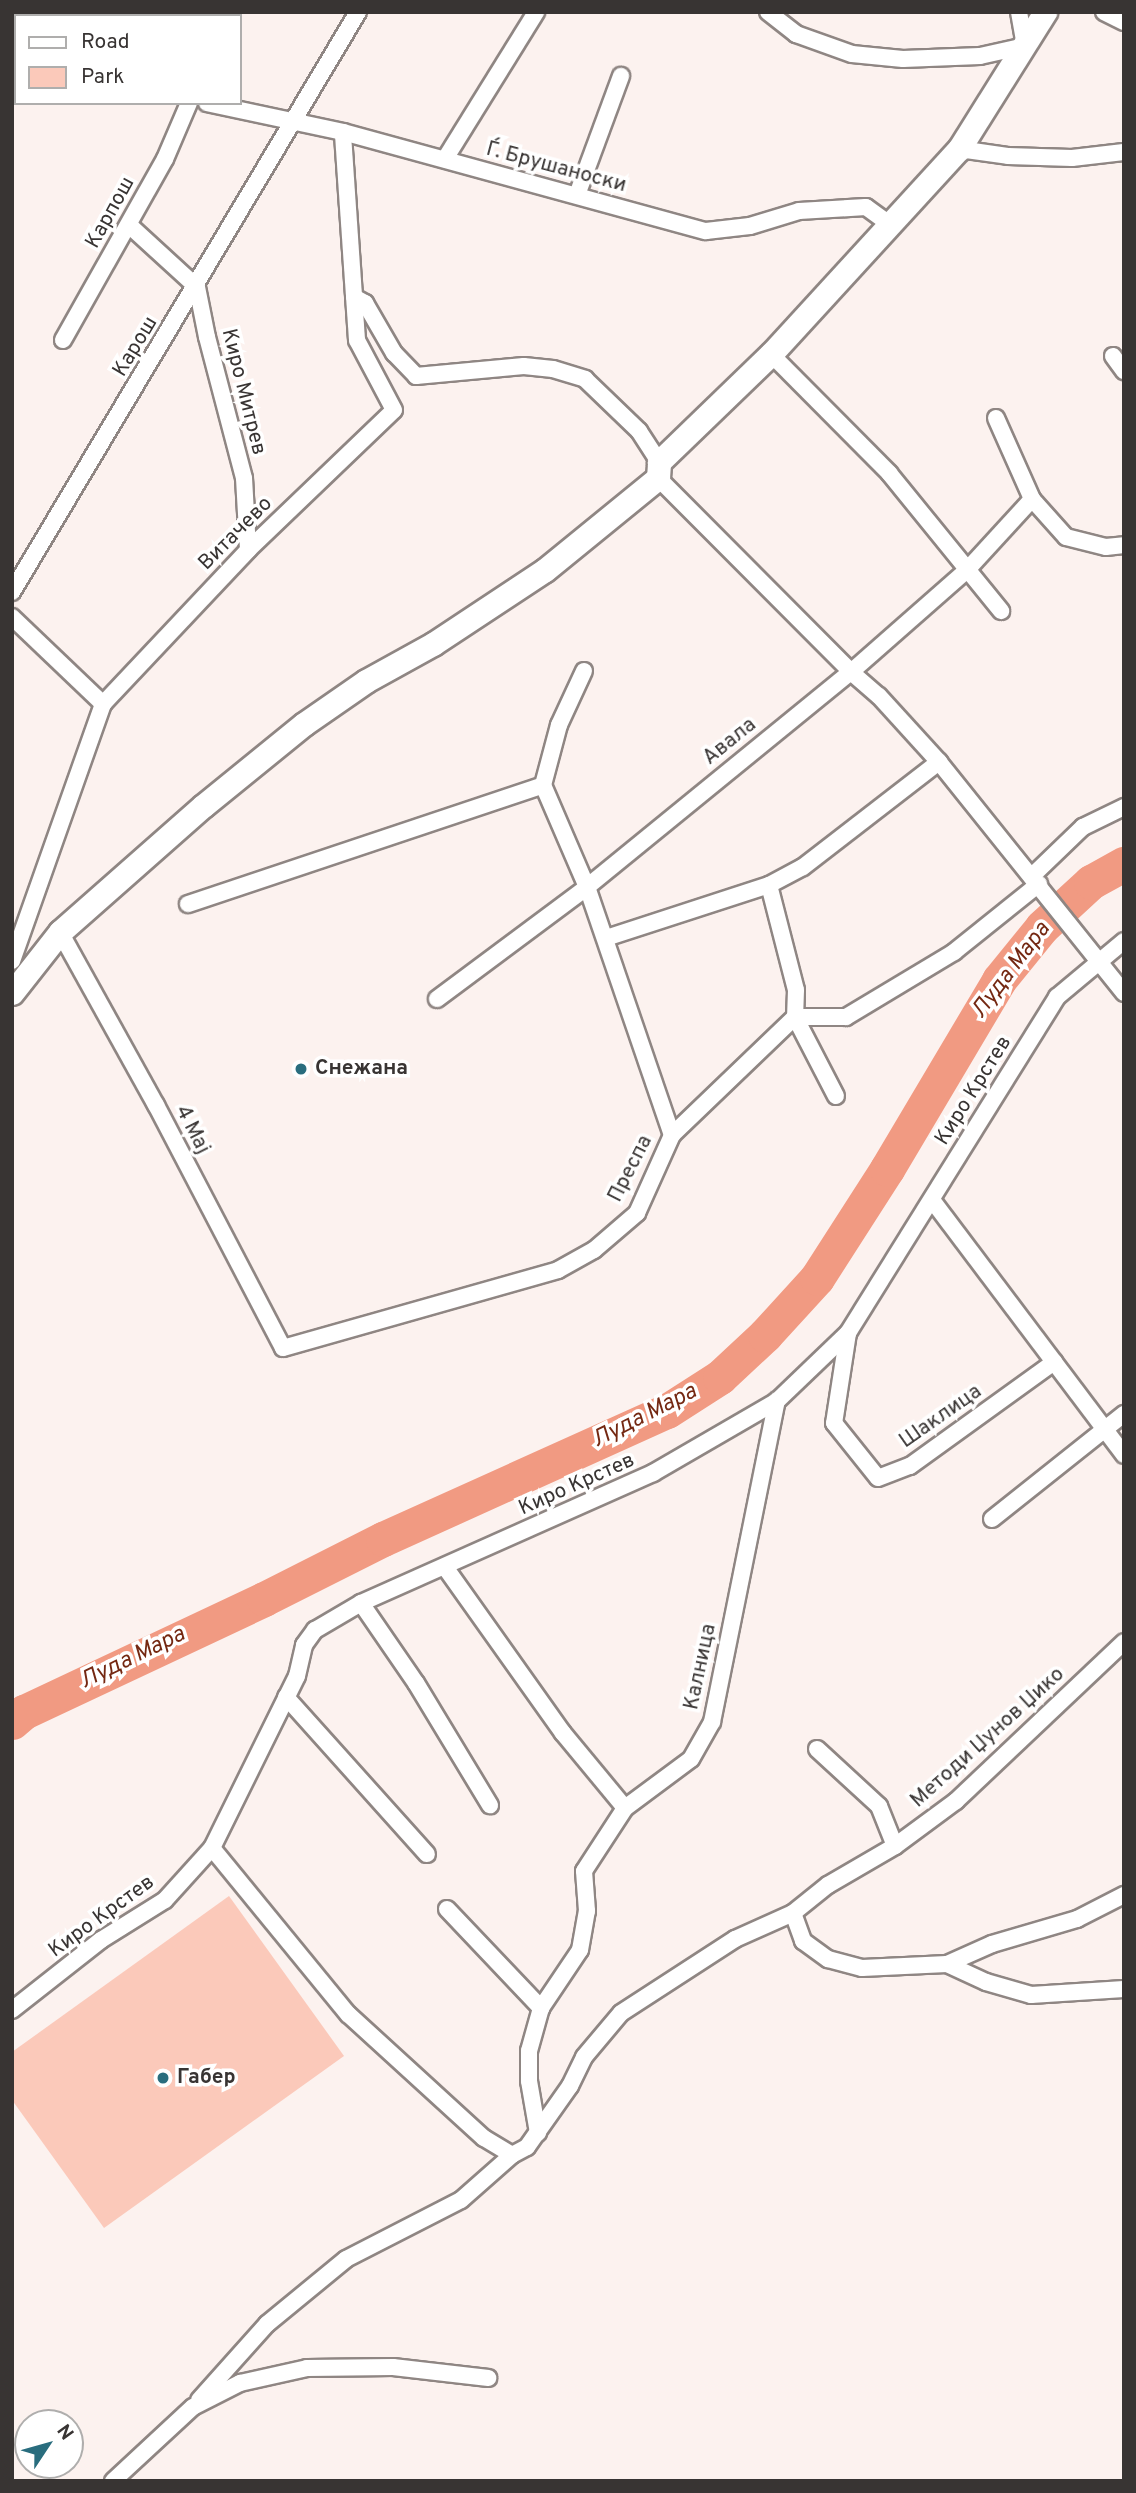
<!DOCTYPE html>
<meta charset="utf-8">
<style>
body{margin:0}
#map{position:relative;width:1136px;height:2493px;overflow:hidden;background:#fcf2ef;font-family:Overpass,sans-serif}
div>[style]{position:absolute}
.green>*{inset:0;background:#fbc9ba}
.river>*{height:35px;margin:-17.5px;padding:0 17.5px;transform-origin:17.5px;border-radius:17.5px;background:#f19a82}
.roads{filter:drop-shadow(2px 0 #8f8683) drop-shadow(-2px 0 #8f8683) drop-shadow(0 2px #8f8683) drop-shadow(0 -2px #8f8683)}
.street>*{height:16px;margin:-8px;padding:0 8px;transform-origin:8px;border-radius:8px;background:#fff}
.secondary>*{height:23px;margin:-11.5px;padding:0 11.5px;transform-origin:11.5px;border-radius:11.5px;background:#fff}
.dots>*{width:19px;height:19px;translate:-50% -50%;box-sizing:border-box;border:4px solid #fff;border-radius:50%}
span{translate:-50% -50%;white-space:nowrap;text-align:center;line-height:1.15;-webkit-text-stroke:7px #fff;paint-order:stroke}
.street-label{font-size:21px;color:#383433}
.poi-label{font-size:21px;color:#383433;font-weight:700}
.left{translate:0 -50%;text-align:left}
.water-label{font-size:23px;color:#742812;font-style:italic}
.frame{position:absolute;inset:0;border:14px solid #383433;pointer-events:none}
.legend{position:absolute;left:14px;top:14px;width:228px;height:91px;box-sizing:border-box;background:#fff;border:2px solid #afaead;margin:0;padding:9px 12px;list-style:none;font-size:21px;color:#383433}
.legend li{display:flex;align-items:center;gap:14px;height:35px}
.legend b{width:35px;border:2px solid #afaead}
.north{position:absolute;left:14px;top:2409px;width:70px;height:70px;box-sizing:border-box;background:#fff;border:2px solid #afaead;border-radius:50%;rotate:54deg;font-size:19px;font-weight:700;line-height:28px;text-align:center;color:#383433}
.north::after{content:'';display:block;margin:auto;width:24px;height:32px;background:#296d7e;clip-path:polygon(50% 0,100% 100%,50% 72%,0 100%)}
</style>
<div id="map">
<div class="green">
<i style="clip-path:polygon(229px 1896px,344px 2056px,104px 2228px,12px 2100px,12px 2052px)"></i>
</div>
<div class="river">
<i style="left:12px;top:1722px;width:16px;rotate:-40deg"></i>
<i style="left:24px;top:1712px;width:265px;rotate:-25.2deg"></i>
<i style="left:264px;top:1599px;width:133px;rotate:-26.8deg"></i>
<i style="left:383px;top:1539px;width:312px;rotate:-24.3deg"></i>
<i style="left:667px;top:1411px;width:63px;rotate:-32.7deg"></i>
<i style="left:720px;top:1377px;width:62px;rotate:-43deg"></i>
<i style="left:765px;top:1335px;width:77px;rotate:-47.6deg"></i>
<i style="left:817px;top:1278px;width:130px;rotate:-57.3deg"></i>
<i style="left:887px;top:1169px;width:220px;rotate:-59.3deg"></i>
<i style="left:999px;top:980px;width:68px;rotate:-50.9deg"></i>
<i style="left:1042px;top:927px;width:67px;rotate:-42.6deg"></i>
<i style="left:1091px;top:882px;width:38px;rotate:-29deg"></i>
</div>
<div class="roads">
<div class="street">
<i style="left:36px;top:12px;width:6px;rotate:39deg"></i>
<i style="left:768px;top:12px;width:36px;rotate:38deg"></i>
<i style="left:796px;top:34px;width:59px;rotate:19.7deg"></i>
<i style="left:852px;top:54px;width:51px;rotate:5.6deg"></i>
<i style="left:903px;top:59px;width:77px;rotate:-2.2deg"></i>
<i style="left:980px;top:56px;width:46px;rotate:-12.5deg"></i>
<i style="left:1025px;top:46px;width:35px;rotate:-100deg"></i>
<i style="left:1104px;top:12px;width:22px;rotate:27deg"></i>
<i style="left:176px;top:16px;width:4px;rotate:-63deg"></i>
<i style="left:207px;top:103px;width:139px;rotate:12deg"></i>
<i style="left:343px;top:132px;width:376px;rotate:15.3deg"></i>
<i style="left:706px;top:231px;width:44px;rotate:-6.5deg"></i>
<i style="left:750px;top:226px;width:51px;rotate:-17deg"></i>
<i style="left:799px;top:211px;width:67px;rotate:-3.4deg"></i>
<i style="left:866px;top:207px;width:31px;rotate:36deg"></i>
<i style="left:959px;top:149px;width:49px;rotate:8.1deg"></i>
<i style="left:1008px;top:156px;width:64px;rotate:1.8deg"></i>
<i style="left:1072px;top:158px;width:52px;rotate:-6.6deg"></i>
<i style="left:445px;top:159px;width:173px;rotate:-58.2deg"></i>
<i style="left:577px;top:195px;width:127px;rotate:-69.7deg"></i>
<i style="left:129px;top:225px;width:92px;rotate:42.4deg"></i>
<i style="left:197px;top:287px;width:51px;rotate:78.7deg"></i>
<i style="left:207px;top:337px;width:146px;rotate:75.3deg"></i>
<i style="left:244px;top:478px;width:72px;rotate:86.8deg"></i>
<i style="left:354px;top:297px;width:13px;rotate:29deg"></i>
<i style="left:365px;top:303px;width:58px;rotate:59.9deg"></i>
<i style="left:394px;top:353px;width:32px;rotate:46deg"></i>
<i style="left:416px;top:376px;width:108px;rotate:-5.3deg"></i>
<i style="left:524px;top:366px;width:29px;rotate:6deg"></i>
<i style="left:553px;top:369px;width:34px;rotate:17deg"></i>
<i style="left:585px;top:379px;width:75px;rotate:43.9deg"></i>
<i style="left:639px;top:431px;width:37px;rotate:57deg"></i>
<i style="left:63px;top:340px;width:208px;rotate:-60.6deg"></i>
<i style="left:165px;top:159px;width:61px;rotate:-66.8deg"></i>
<i style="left:771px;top:354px;width:168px;rotate:45.2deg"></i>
<i style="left:889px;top:473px;width:178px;rotate:50.9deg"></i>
<i style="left:1113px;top:356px;width:19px;rotate:54deg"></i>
<i style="left:996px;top:418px;width:89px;rotate:66deg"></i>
<i style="left:1032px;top:499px;width:51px;rotate:48.2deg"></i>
<i style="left:1066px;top:537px;width:41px;rotate:14deg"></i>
<i style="left:1106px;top:547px;width:18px;rotate:-6deg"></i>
<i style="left:658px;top:478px;width:274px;rotate:45.1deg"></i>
<i style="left:851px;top:672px;width:37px;rotate:41deg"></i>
<i style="left:879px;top:696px;width:89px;rotate:47.7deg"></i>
<i style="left:939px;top:762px;width:296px;rotate:51.3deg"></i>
<i style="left:12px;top:592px;width:675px;rotate:-59.18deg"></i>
<i style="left:12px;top:617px;width:126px;rotate:43.7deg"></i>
<i style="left:584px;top:671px;width:60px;rotate:114.8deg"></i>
<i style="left:559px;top:725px;width:62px;rotate:104.9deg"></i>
<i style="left:543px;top:785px;width:111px;rotate:66.7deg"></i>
<i style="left:587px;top:887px;width:262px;rotate:71.1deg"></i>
<i style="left:1032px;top:876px;width:71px;rotate:-43.9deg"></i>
<i style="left:1083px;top:827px;width:46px;rotate:-26deg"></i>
<i style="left:769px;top:885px;width:108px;rotate:75.6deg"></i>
<i style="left:796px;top:990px;width:27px;rotate:92deg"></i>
<i style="left:795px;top:1017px;width:89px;rotate:62.6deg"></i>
<i style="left:188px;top:904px;width:374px;rotate:-18.5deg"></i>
<i style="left:60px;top:932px;width:198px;rotate:61deg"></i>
<i style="left:156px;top:1105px;width:274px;rotate:62.4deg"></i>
<i style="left:283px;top:1348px;width:286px;rotate:-15.8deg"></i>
<i style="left:558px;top:1270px;width:41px;rotate:-29.1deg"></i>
<i style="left:594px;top:1250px;width:57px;rotate:-40.7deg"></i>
<i style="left:637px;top:1213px;width:85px;rotate:-65.8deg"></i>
<i style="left:672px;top:1135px;width:170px;rotate:-43.8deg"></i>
<i style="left:795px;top:1017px;width:51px"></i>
<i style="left:846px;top:1017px;width:126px;rotate:-31deg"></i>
<i style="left:954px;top:952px;width:109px;rotate:-38.7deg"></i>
<i style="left:606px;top:938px;width:171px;rotate:-18deg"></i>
<i style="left:769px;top:885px;width:38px;rotate:-28deg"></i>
<i style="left:803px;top:867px;width:172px;rotate:-37.7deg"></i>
<i style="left:12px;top:961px;width:273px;rotate:-70.5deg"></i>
<i style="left:103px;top:704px;width:212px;rotate:-46.7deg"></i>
<i style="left:248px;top:550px;width:202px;rotate:-43.8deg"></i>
<i style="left:394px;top:410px;width:79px;rotate:-117.9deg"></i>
<i style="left:357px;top:340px;width:208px;rotate:-93.9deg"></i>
<i style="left:437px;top:999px;width:187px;rotate:-36.7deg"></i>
<i style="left:587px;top:887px;width:340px;rotate:-39.2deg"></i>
<i style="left:851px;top:672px;width:154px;rotate:-41.3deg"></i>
<i style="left:967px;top:570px;width:96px;rotate:-47.5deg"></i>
<i style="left:932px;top:1200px;width:319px;rotate:53deg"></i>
<i style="left:848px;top:1333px;width:91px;rotate:98.8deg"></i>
<i style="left:834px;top:1423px;width:70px;rotate:51.3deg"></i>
<i style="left:878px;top:1478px;width:34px;rotate:-21deg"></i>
<i style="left:910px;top:1466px;width:178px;rotate:-35.8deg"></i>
<i style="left:992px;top:1519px;width:169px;rotate:-38.5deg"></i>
<i style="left:445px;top:1567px;width:204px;rotate:54.6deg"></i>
<i style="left:563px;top:1733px;width:97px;rotate:50.4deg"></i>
<i style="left:361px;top:1603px;width:97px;rotate:55.5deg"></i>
<i style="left:416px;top:1683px;width:143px;rotate:58.8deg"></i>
<i style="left:286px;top:1697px;width:211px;rotate:48.1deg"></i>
<i style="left:817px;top:1749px;width:84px;rotate:42.6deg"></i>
<i style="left:879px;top:1806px;width:43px;rotate:68.2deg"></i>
<i style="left:212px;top:1848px;width:215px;rotate:50.7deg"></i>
<i style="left:348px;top:2014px;width:184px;rotate:42.4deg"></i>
<i style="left:484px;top:2138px;width:33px;rotate:31deg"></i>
<i style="left:512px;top:2155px;width:17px;rotate:-28deg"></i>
<i style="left:527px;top:2147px;width:75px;rotate:-54.8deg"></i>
<i style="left:570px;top:2086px;width:32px;rotate:-64deg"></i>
<i style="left:584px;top:2057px;width:57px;rotate:-49.9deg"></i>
<i style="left:621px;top:2013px;width:136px;rotate:-33deg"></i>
<i style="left:735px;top:1939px;width:64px;rotate:-24.1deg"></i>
<i style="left:793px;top:1913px;width:45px;rotate:-38.7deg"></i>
<i style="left:828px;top:1885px;width:78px;rotate:-30.2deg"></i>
<i style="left:895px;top:1846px;width:76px;rotate:-36.4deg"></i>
<i style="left:956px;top:1801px;width:231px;rotate:-43.4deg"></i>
<i style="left:447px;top:1909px;width:137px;rotate:46.5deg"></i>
<i style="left:793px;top:1913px;width:30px;rotate:70deg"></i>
<i style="left:803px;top:1941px;width:31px;rotate:36deg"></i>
<i style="left:828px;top:1959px;width:35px;rotate:15deg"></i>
<i style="left:862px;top:1968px;width:85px;rotate:-2.7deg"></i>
<i style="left:947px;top:1964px;width:43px;rotate:24.8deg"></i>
<i style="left:986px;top:1982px;width:47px;rotate:16.1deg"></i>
<i style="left:1031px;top:1995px;width:93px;rotate:-3.7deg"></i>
<i style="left:947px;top:1964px;width:49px;rotate:-24deg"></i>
<i style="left:992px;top:1944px;width:89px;rotate:-16.4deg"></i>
<i style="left:1077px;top:1919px;width:53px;rotate:-27.1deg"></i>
<i style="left:12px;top:2010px;width:113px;rotate:-38.2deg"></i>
<i style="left:101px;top:1940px;width:75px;rotate:-32deg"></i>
<i style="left:165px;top:1900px;width:70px;rotate:-47.9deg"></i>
<i style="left:212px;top:1848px;width:192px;rotate:-63.7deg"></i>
<i style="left:297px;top:1676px;width:32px;rotate:-77deg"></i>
<i style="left:304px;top:1645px;width:19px;rotate:-54deg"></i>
<i style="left:315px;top:1630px;width:53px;rotate:-30.4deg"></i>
<i style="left:361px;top:1603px;width:320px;rotate:-24deg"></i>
<i style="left:653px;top:1473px;width:143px;rotate:-30.1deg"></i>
<i style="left:777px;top:1401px;width:98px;rotate:-43.8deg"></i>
<i style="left:848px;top:1333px;width:396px;rotate:-58.1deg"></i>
<i style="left:1057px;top:997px;width:87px;rotate:-39.9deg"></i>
<i style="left:538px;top:2133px;width:53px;rotate:-99.8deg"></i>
<i style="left:529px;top:2081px;width:30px;rotate:-90deg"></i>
<i style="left:529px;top:2051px;width:45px;rotate:-74.4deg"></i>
<i style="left:541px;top:2008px;width:70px;rotate:-56.1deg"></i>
<i style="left:580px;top:1950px;width:40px;rotate:-80deg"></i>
<i style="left:587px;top:1911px;width:40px;rotate:-94.3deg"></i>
<i style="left:584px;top:1871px;width:75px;rotate:-56.9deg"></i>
<i style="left:625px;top:1808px;width:82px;rotate:-36.6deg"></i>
<i style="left:691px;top:1759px;width:43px;rotate:-60.4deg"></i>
<i style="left:712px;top:1722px;width:328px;rotate:-78.6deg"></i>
<i style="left:199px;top:2400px;width:102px;rotate:-48.2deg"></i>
<i style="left:267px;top:2324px;width:102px;rotate:-39.4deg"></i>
<i style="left:346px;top:2259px;width:129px;rotate:-27.2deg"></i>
<i style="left:461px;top:2200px;width:68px;rotate:-41.4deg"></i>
<i style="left:113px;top:2481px;width:109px;rotate:-42.8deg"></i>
<i style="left:193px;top:2407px;width:53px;rotate:-27.1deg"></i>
<i style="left:240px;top:2383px;width:69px;rotate:-12.6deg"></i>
<i style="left:307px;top:2368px;width:86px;rotate:-0.7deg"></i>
<i style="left:393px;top:2367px;width:96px;rotate:6.6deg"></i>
</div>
<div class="secondary">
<i style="left:12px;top:993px;width:78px;rotate:-51.8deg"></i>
<i style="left:60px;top:932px;width:191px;rotate:-41.4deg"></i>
<i style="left:203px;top:806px;width:130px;rotate:-39.1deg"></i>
<i style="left:304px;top:724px;width:75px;rotate:-34.7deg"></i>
<i style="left:366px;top:681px;width:77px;rotate:-28.9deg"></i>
<i style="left:433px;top:644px;width:134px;rotate:-33.5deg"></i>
<i style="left:545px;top:570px;width:146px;rotate:-39.2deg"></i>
<i style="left:658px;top:478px;width:16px;rotate:-86deg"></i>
<i style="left:659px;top:462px;width:156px;rotate:-44deg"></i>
<i style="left:771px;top:354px;width:278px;rotate:-47.5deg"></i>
<i style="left:959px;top:149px;width:162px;rotate:-57.9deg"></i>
</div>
</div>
<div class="dots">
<i style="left:301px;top:1069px;background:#296d7e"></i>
<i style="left:163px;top:2078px;background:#296d7e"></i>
</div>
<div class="street-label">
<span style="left:556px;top:168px;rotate:15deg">Ѓ. Брушаноски</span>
<span style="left:111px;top:213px;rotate:-61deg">Карпош</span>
<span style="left:136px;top:347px;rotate:-59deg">Карош</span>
<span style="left:243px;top:392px;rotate:76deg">Киро Митрев</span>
<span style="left:236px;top:534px;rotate:-45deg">Витачево</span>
<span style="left:730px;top:742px;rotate:-39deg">Авала</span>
<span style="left:974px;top:1091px;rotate:-58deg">Киро Крстев</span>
<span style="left:192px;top:1130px;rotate:63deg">4 Мај</span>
<span style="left:631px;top:1169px;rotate:-63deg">Преспа</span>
<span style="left:941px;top:1417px;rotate:-35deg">Шаклица</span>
<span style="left:577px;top:1485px;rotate:-24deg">Киро Крстев</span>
<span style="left:701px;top:1667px;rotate:-78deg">Калница</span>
<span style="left:988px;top:1738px;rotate:-42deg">Методи Џунов Џико</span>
<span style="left:102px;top:1917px;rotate:-36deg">Киро Крстев</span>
</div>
<div class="poi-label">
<span class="left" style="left:315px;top:1069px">Снежана</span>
<span class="left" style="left:177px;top:2078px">Габер</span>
</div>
<div class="water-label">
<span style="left:1012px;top:971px;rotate:-53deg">Луда Мара</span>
<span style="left:645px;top:1417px;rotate:-27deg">Луда Мара</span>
<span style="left:133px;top:1659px;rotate:-26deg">Луда Мара</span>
</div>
<div class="frame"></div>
<ul class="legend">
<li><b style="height:9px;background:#fff"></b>Road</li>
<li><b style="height:19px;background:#fbc9ba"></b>Park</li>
</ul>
<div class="north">N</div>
</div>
